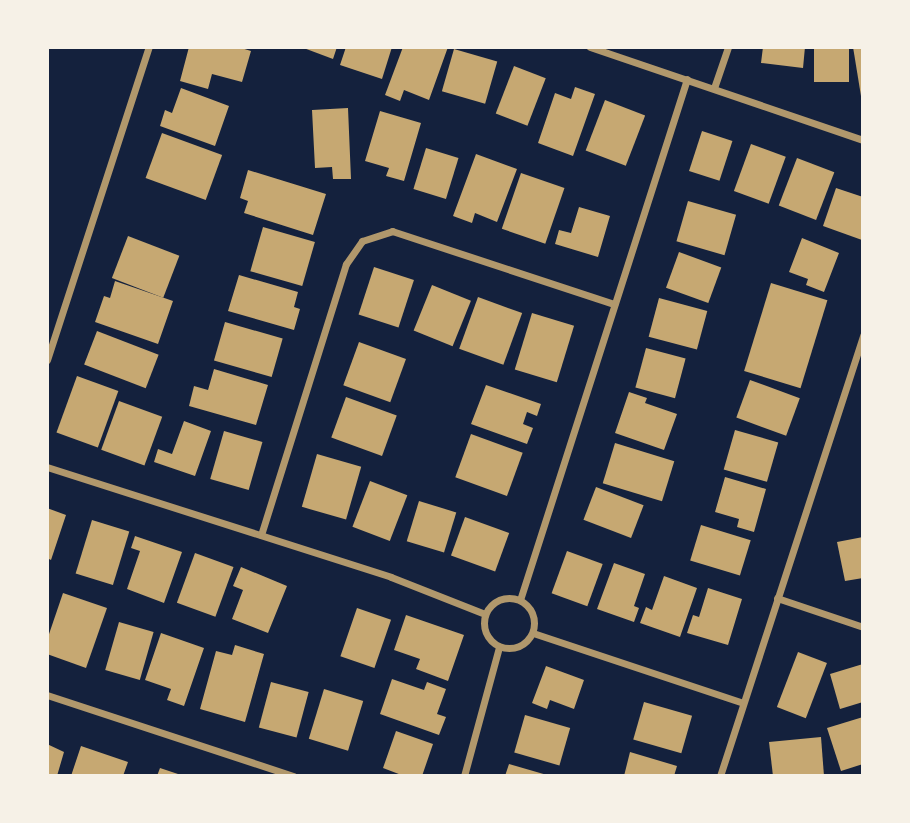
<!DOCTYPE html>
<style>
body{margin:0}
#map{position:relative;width:910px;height:823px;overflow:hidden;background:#14213d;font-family:Helvetica,sans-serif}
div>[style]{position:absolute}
.building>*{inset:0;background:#c6a872;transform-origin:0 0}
.minor>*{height:7px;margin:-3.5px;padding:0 3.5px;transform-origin:3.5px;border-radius:3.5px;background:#b1986c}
.minor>.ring{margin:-3.5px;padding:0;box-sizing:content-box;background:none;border:7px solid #b1986c;border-radius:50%}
span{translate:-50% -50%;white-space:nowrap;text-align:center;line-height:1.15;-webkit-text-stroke:6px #f6f1e7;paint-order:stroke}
.frame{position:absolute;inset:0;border:49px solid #f6f1e7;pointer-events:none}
</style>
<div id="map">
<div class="building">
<i style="clip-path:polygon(189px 47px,238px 47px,251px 51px,242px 82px,212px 74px,208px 89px,180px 81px)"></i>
<i style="clip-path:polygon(301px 47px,337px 47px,333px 59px)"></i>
<i style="clip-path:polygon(346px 47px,392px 47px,382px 79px,340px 65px)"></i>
<i style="clip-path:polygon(403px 47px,448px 47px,429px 100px,404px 90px,400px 101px,385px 95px)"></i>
<i style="clip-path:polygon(763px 47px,805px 47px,803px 68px,761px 63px)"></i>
<i style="left:814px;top:47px;width:35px;height:35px"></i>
<i style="clip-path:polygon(853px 47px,863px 47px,863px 96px,861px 96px)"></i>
<i style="left:454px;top:49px;width:45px;height:44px;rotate:16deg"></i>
<i style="left:514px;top:66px;width:34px;height:51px;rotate:21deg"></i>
<i style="clip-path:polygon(575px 87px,595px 94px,573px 156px,538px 143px,555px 93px,571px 99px)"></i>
<i style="clip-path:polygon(181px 88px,229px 106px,215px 146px,160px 126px,165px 110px,172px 113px)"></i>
<i style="left:605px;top:100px;width:43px;height:54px;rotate:21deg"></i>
<i style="clip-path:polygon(348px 108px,351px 179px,333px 179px,332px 167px,315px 168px,312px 110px)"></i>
<i style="clip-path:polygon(380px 111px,421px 123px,404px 181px,386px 176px,389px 168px,365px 161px)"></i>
<i style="left:702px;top:131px;width:32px;height:42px;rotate:18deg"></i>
<i style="left:162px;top:133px;width:64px;height:48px;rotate:20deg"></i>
<i style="left:751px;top:144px;width:37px;height:50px;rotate:20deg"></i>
<i style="left:426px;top:148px;width:34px;height:43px;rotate:17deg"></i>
<i style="clip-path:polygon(476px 154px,517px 169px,497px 222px,475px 213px,472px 223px,453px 216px)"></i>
<i style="left:797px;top:158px;width:40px;height:51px;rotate:21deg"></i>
<i style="clip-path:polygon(248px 170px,326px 194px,313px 235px,244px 213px,248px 201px,240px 198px)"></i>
<i style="left:521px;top:173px;width:46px;height:59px;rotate:19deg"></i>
<i style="clip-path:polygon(836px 188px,863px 197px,862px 240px,823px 226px)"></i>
<i style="left:688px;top:201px;width:50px;height:42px;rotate:16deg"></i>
<i style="clip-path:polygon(579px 207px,610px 216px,598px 257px,555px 244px,559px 230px,571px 233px)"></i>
<i style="left:263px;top:227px;width:54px;height:46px;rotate:16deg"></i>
<i style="left:128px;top:236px;width:55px;height:45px;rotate:21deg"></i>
<i style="clip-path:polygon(802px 238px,839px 253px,824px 292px,806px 285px,808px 279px,789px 272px)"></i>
<i style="left:679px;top:252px;width:45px;height:38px;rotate:20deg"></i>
<i style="left:374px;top:267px;width:42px;height:50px;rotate:18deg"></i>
<i style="clip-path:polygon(239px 275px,298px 292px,294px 307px,300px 309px,294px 330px,228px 311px)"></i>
<i style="clip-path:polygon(115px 281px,173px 301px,158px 344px,95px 322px,104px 296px,110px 298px)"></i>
<i style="left:771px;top:283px;width:59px;height:92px;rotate:17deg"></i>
<i style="left:432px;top:285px;width:42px;height:49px;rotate:22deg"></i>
<i style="left:478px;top:297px;width:47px;height:55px;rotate:20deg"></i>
<i style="left:659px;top:298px;width:50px;height:40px;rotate:15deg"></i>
<i style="left:532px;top:313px;width:44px;height:59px;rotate:17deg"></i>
<i style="left:225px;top:322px;width:60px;height:40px;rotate:16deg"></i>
<i style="left:97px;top:331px;width:66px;height:36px;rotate:21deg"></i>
<i style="left:359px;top:342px;width:50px;height:46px;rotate:20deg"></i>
<i style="left:646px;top:348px;width:41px;height:41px;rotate:15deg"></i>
<i style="clip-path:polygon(214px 369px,268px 385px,256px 425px,189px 406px,194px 386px,208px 390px)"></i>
<i style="left:77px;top:376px;width:44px;height:60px;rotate:20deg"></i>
<i style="left:750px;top:380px;width:53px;height:40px;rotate:20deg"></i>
<i style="clip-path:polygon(486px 385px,541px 404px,537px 416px,527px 412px,523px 424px,533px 428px,527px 444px,471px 424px)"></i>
<i style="clip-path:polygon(629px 392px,647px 398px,645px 403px,677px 414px,664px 450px,615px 433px)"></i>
<i style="left:346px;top:397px;width:54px;height:43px;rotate:20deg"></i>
<i style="left:119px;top:401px;width:46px;height:52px;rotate:20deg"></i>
<i style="clip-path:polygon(184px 421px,211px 431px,195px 476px,154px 462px,158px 449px,172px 454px)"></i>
<i style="left:735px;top:430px;width:45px;height:41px;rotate:16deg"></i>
<i style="left:224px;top:431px;width:40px;height:50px;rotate:16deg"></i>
<i style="left:471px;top:434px;width:55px;height:46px;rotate:20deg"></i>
<i style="left:615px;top:443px;width:62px;height:42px;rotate:17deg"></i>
<i style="left:317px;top:454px;width:46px;height:55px;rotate:16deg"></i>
<i style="clip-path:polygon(725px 477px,766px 489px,754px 532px,737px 527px,739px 519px,715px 512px)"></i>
<i style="left:370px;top:481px;width:40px;height:49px;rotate:21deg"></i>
<i style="left:596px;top:487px;width:51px;height:35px;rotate:21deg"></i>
<i style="left:419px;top:501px;width:39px;height:42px;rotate:17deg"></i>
<i style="clip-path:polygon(47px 508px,66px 515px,51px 560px,47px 558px)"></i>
<i style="left:465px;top:517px;width:47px;height:41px;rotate:20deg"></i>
<i style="left:92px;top:520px;width:39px;height:56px;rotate:17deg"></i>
<i style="left:701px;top:525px;width:52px;height:37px;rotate:17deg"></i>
<i style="clip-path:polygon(135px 536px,182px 552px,164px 603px,127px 589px,140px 551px,131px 548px)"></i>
<i style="clip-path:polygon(863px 537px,863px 578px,845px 581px,837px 542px)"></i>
<i style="left:567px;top:551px;width:38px;height:45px;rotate:20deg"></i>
<i style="left:195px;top:553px;width:41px;height:53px;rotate:20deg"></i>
<i style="clip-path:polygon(614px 563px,645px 574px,634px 606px,639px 608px,634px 622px,597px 609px)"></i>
<i style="clip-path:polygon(241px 567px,287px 586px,268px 633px,232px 619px,243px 590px,233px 586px)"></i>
<i style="clip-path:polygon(664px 576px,697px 588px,680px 637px,640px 623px,646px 607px,652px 610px)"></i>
<i style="clip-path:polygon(708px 588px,742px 599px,728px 645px,687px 633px,693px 615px,699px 617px)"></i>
<i style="clip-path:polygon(63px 593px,107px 608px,86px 668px,47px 654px,47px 640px)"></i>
<i style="left:357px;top:608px;width:36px;height:51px;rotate:19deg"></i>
<i style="clip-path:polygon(406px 615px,464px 635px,448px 681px,416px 669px,420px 659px,394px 650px)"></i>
<i style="left:119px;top:622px;width:36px;height:50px;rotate:16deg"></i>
<i style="clip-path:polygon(161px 633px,204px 648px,184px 706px,167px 700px,171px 689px,145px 680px)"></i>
<i style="clip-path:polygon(235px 645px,264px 654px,245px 722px,200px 709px,216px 651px,232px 655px)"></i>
<i style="left:798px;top:652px;width:31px;height:59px;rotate:21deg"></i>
<i style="clip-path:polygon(863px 664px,863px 702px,840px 709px,830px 674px)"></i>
<i style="clip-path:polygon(546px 666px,584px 680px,574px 709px,550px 700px,547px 709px,532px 703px)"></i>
<i style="clip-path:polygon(392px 679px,424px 690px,427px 682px,446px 689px,437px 714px,446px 717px,439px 735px,380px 714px)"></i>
<i style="left:271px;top:682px;width:39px;height:47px;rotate:15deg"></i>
<i style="left:324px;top:689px;width:41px;height:52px;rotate:17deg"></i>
<i style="left:644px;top:702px;width:50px;height:39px;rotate:16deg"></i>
<i style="left:525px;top:715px;width:47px;height:39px;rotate:16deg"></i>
<i style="clip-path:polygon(863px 717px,863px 764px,841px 771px,827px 728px)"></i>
<i style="clip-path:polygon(396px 731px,433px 744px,422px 776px,404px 776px,383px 768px)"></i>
<i style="clip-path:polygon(821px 737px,824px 776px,773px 776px,769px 742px)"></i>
<i style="clip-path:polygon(47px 744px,64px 752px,57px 776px,47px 776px)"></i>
<i style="clip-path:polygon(81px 746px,128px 762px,123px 776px,71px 776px)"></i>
<i style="clip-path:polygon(630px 752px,677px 766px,674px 776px,624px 776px)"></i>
<i style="clip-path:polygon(509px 764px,547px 775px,547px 776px,505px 776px)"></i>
<i style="clip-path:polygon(160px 768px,181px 775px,181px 776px,157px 776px)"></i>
</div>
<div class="minor">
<i style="left:590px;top:47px;width:288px;rotate:18.8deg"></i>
<i style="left:714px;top:88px;width:43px;rotate:-71.1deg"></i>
<i style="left:47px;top:360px;width:329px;rotate:-72deg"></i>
<i style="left:47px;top:467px;width:361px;rotate:17.7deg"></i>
<i style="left:391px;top:577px;width:101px;rotate:21.5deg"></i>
<i style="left:261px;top:535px;width:284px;rotate:-72.6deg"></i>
<i style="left:346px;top:264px;width:28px;rotate:-55deg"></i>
<i style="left:362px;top:241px;width:32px;rotate:-18deg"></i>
<i style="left:392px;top:231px;width:234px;rotate:18.2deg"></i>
<i class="ring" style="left:484px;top:598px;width:43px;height:43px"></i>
<i style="left:777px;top:598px;width:91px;rotate:18.6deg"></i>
<i style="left:520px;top:600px;width:547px;rotate:-72.23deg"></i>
<i style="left:533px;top:633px;width:221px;rotate:18.4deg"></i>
<i style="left:47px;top:695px;width:260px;rotate:18.2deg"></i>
<i style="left:464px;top:776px;width:134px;rotate:-74.8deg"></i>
<i style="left:720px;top:776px;width:464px;rotate:-72deg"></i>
</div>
<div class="frame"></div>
</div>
